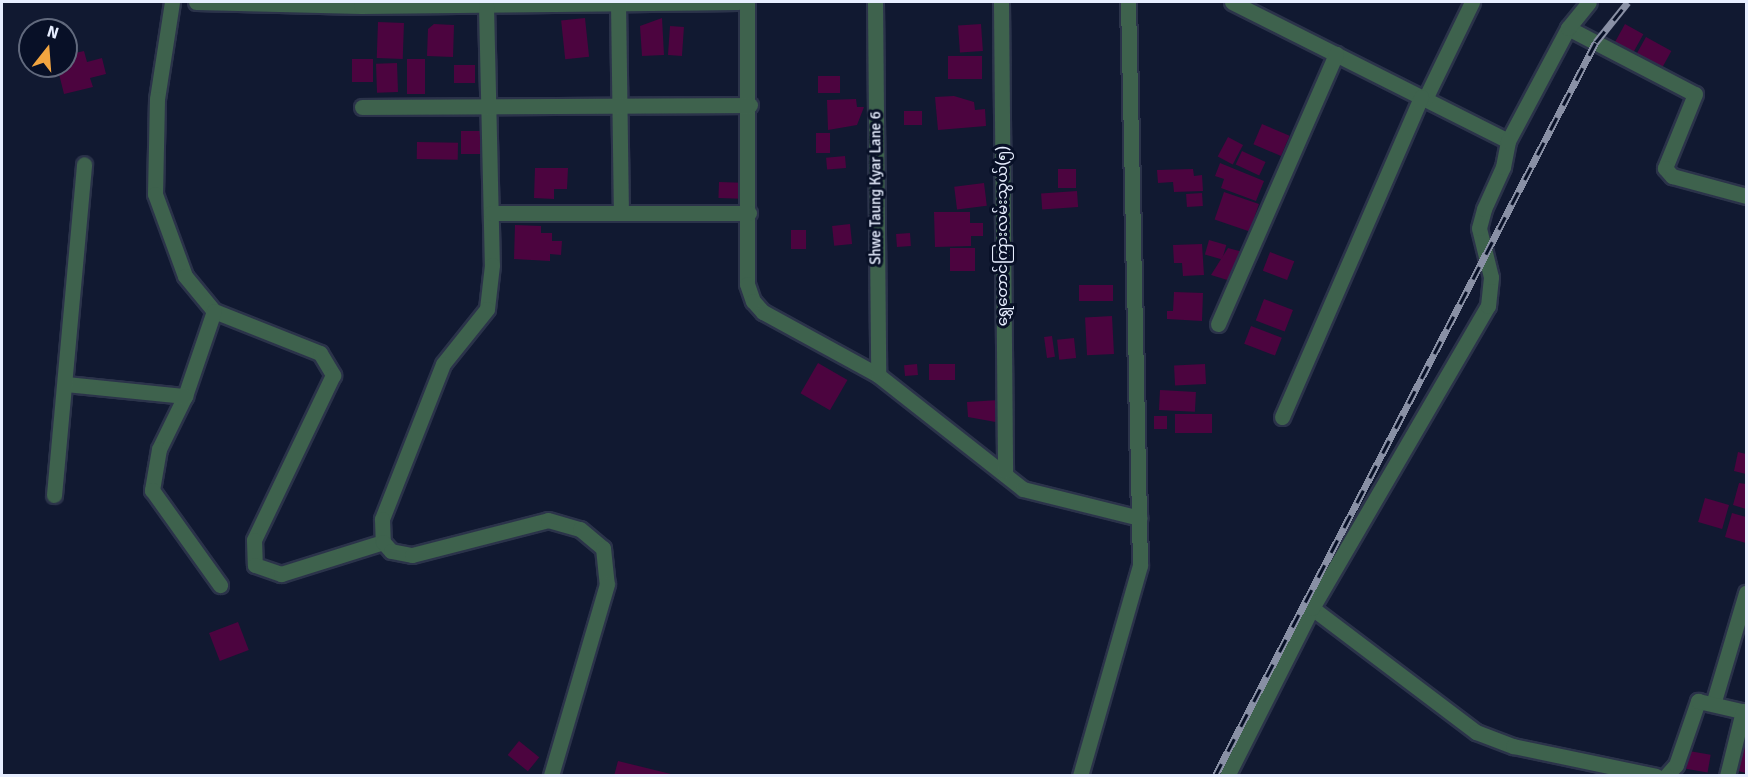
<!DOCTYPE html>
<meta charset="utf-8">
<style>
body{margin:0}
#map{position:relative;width:1748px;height:777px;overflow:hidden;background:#111931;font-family:Signika,"Noto Sans Myanmar",sans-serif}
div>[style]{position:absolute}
.building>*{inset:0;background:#4c043f;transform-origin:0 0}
.roads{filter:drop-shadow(2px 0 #2b334a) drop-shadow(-2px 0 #2b334a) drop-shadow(0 2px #2b334a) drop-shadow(0 -2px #2b334a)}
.street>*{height:15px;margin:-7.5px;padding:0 7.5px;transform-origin:7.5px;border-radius:7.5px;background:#3e624d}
.rail>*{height:7px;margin-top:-3.5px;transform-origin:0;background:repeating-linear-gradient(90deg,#081027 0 14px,#8990a5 0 28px);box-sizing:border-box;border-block:2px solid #8990a5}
span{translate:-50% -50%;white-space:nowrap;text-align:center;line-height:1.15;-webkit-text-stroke:6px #081027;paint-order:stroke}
.street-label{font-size:15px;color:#e7eeff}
.frame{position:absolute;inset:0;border:3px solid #e7eeff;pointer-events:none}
.north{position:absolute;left:18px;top:18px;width:60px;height:60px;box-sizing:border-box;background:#081027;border:2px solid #61697d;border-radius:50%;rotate:17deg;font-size:16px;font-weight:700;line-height:24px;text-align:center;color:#e7eeff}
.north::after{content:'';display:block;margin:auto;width:21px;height:27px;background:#f2a540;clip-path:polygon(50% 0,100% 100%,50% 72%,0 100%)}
</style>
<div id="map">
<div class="building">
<i style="left:585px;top:18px;width:39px;height:24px;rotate:84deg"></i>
<i style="clip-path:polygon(662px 18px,664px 55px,642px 56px,640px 26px)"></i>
<i style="left:378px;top:22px;width:26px;height:36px;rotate:2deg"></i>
<i style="clip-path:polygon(434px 24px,454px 25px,453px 57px,427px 56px,428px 29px)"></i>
<i style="left:981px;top:24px;width:27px;height:23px;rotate:86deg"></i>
<i style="left:1625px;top:24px;width:21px;height:24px;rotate:29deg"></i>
<i style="left:670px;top:26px;width:14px;height:29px;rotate:4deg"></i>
<i style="left:1646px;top:37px;width:29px;height:21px;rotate:29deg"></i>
<i style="clip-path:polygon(84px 51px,87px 62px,102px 58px,106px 74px,90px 78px,93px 87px,64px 94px,57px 66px,66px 66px,66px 55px)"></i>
<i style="left:948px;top:56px;width:34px;height:23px"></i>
<i style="left:352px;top:59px;width:21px;height:23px"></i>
<i style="left:407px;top:59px;width:18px;height:35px"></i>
<i style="left:397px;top:63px;width:29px;height:21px;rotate:88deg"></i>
<i style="left:454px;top:65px;width:21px;height:18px"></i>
<i style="left:840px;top:76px;width:17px;height:22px;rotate:90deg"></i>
<i style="clip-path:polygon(954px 96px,974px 102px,975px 110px,985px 109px,986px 126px,938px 130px,935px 97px)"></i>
<i style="clip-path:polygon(856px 99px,857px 107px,864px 107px,857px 125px,828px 130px,827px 100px)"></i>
<i style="left:904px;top:111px;width:18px;height:14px"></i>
<i style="left:1262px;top:124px;width:30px;height:22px;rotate:23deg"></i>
<i style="left:461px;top:131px;width:23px;height:23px"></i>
<i style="left:816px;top:133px;width:14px;height:20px"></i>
<i style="left:1228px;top:137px;width:17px;height:22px;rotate:28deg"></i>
<i style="left:417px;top:142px;width:41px;height:17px;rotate:1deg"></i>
<i style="left:1242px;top:151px;width:26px;height:15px;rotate:25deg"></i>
<i style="left:845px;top:156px;width:12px;height:19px;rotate:85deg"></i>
<i style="clip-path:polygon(1220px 163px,1264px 181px,1256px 201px,1221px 188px,1224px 179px,1215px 176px)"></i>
<i style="clip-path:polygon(535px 168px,568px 168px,567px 189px,554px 189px,554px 199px,534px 198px)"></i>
<i style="left:1058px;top:169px;width:18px;height:19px"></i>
<i style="clip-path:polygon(1193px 169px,1194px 176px,1202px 175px,1203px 191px,1174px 192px,1173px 182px,1158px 183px,1157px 170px)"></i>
<i style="left:719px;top:182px;width:23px;height:16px;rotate:2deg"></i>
<i style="left:984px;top:183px;width:23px;height:30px;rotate:83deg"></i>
<i style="left:1077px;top:191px;width:16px;height:36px;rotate:86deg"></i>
<i style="left:1224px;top:192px;width:37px;height:29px;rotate:19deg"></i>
<i style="left:1202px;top:193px;width:13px;height:16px;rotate:86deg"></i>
<i style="clip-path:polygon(934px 212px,970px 212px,970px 223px,983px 223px,983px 236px,971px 236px,971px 246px,935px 247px)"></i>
<i style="left:850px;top:224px;width:20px;height:18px;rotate:84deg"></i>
<i style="clip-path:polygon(515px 225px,541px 226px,541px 233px,552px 233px,552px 241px,562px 241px,561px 255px,550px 254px,550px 261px,514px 259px)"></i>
<i style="left:791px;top:230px;width:15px;height:19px"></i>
<i style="left:910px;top:233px;width:13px;height:14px;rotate:86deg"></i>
<i style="left:1209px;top:240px;width:18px;height:15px;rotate:16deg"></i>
<i style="clip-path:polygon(1202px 244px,1204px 275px,1183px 276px,1182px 263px,1174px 263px,1173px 245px)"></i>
<i style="left:950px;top:248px;width:25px;height:23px"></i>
<i style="clip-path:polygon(1228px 248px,1243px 252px,1234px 282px,1211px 275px)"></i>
<i style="left:1270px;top:252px;width:26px;height:20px;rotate:21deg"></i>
<i style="left:1079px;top:285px;width:34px;height:16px"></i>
<i style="clip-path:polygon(1174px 292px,1203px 293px,1202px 321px,1167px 319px,1167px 311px,1173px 311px)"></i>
<i style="left:1264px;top:299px;width:31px;height:23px;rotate:21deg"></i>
<i style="left:1112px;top:316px;width:38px;height:27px;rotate:87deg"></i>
<i style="left:1251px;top:326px;width:33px;height:19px;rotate:21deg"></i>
<i style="left:1052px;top:336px;width:21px;height:8px;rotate:82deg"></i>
<i style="left:1074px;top:338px;width:20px;height:17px;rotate:84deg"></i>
<i style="left:818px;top:363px;width:34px;height:35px;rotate:30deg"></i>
<i style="left:917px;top:364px;width:11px;height:13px;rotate:85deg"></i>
<i style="left:955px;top:364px;width:16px;height:26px;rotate:90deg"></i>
<i style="left:1205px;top:364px;width:20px;height:31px;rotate:87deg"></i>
<i style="left:1160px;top:390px;width:36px;height:20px;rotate:3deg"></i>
<i style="clip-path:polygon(999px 400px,1001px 423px,968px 417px,967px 402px)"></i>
<i style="left:1212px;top:414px;width:19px;height:37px;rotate:90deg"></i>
<i style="left:1154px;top:416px;width:13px;height:13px"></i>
<i style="clip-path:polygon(1738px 452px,1746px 454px,1746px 474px,1734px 471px)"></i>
<i style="clip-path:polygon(1739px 483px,1746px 484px,1746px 509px,1733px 505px)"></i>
<i style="left:1705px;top:498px;width:25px;height:25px;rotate:16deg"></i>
<i style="clip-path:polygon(1732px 513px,1746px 517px,1746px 543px,1725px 537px)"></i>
<i style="left:238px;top:622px;width:30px;height:31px;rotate:69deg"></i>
<i style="left:519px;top:741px;width:26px;height:18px;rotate:39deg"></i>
<i style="clip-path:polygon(1744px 746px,1746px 747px,1746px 773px,1738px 771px)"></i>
<i style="left:1689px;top:751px;width:22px;height:18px;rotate:10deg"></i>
<i style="clip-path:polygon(618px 761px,675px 775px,675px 776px,614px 776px)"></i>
</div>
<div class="roads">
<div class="street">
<i style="left:172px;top:2px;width:98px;rotate:98.8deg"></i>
<i style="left:157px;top:99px;width:95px;rotate:91.2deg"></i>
<i style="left:155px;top:194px;width:87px;rotate:69.9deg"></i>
<i style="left:185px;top:276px;width:45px;rotate:50.4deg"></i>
<i style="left:214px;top:311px;width:114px;rotate:21.6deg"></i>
<i style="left:320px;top:353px;width:26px;rotate:59deg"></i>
<i style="left:333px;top:375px;width:183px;rotate:115.6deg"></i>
<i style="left:254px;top:540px;width:25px;rotate:88deg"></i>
<i style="left:255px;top:565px;width:28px;rotate:19deg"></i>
<i style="left:281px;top:574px;width:107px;rotate:-17.4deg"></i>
<i style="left:196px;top:2px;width:165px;rotate:1.4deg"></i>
<i style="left:361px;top:6px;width:377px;rotate:-0.6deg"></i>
<i style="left:618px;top:2px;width:211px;rotate:89.2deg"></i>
<i style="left:747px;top:2px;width:282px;rotate:90deg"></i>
<i style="left:747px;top:284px;width:18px;rotate:71deg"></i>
<i style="left:753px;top:301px;width:15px;rotate:48deg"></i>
<i style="left:763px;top:312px;width:131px;rotate:28.7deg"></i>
<i style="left:878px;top:375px;width:184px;rotate:38.2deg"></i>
<i style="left:1023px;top:489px;width:120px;rotate:14deg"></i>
<i style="left:875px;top:2px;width:373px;rotate:89.5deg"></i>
<i style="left:1001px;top:2px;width:469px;rotate:89.5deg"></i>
<i style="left:1232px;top:2px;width:309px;rotate:26.7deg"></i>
<i style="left:486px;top:5px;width:260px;rotate:88.7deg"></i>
<i style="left:492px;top:265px;width:44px;rotate:96.5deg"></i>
<i style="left:487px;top:309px;width:70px;rotate:128.7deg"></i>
<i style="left:443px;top:364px;width:167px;rotate:111.5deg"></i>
<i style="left:382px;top:519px;width:23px;rotate:88deg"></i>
<i style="left:383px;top:542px;width:12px;rotate:48deg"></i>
<i style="left:391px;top:551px;width:21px;rotate:11deg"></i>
<i style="left:412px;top:555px;width:140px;rotate:-14.4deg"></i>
<i style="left:548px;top:520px;width:33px;rotate:16deg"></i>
<i style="left:580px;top:529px;width:30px;rotate:40deg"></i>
<i style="left:603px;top:548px;width:36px;rotate:84deg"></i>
<i style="left:607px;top:584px;width:200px;rotate:106.3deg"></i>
<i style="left:1568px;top:28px;width:143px;rotate:27.5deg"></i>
<i style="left:1695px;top:94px;width:80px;rotate:112.1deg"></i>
<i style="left:1665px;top:168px;width:11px;rotate:49deg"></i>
<i style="left:1672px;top:176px;width:77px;rotate:15.1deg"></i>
<i style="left:1425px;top:99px;width:108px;rotate:-64.1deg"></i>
<i style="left:362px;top:107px;width:388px;rotate:-0.3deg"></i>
<i style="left:491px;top:213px;width:258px"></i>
<i style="left:214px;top:311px;width:90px;rotate:108.8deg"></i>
<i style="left:185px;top:396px;width:59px;rotate:116.1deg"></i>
<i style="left:159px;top:449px;width:42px;rotate:99.7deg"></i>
<i style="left:152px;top:490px;width:117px;rotate:54.4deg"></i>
<i style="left:1218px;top:324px;width:295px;rotate:-66.4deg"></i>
<i style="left:66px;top:384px;width:120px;rotate:5.8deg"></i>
<i style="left:1282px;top:417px;width:349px;rotate:-66.5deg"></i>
<i style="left:54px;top:495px;width:332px;rotate:-84.8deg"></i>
<i style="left:1312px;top:608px;width:206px;rotate:37.1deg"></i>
<i style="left:1476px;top:732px;width:40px;rotate:21deg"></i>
<i style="left:1513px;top:746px;width:146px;rotate:11.8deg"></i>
<i style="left:1714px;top:701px;width:113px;rotate:-73.5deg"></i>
<i style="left:1080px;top:776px;width:219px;rotate:-74.1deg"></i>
<i style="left:1140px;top:565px;width:563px;rotate:-91.22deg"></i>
<i style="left:1227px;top:776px;width:188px;rotate:-63.2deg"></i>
<i style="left:1312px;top:608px;width:350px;rotate:-59.8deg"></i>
<i style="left:1488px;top:306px;width:29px;rotate:-84deg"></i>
<i style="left:1491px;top:277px;width:50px;rotate:-103.8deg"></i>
<i style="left:1479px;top:228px;width:20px;rotate:-75deg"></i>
<i style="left:1484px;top:209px;width:46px;rotate:-65.7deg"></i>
<i style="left:1503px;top:167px;width:26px;rotate:-79deg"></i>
<i style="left:1508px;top:141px;width:128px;rotate:-62deg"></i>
<i style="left:1568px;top:28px;width:33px;rotate:-51deg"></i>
<i style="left:1666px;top:776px;width:15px;rotate:-48deg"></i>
<i style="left:1676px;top:765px;width:68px;rotate:-71deg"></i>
<i style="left:1698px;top:701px;width:49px;rotate:12.9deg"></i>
<i style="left:1727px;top:776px;width:67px;rotate:-76.2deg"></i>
</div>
</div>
<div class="rail">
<i style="left:1215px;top:776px;width:827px;rotate:-62.57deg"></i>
<i style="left:1596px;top:42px;width:51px;rotate:-51.3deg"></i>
</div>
<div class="street-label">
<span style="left:876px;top:188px;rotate:-90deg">Shwe Taung Kyar Lane 6</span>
<span style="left:1003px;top:236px;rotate:-90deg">ရွှေတောင်ကြားလမ်းသွယ်(၅)</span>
</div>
<div class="frame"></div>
<div class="north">N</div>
</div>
